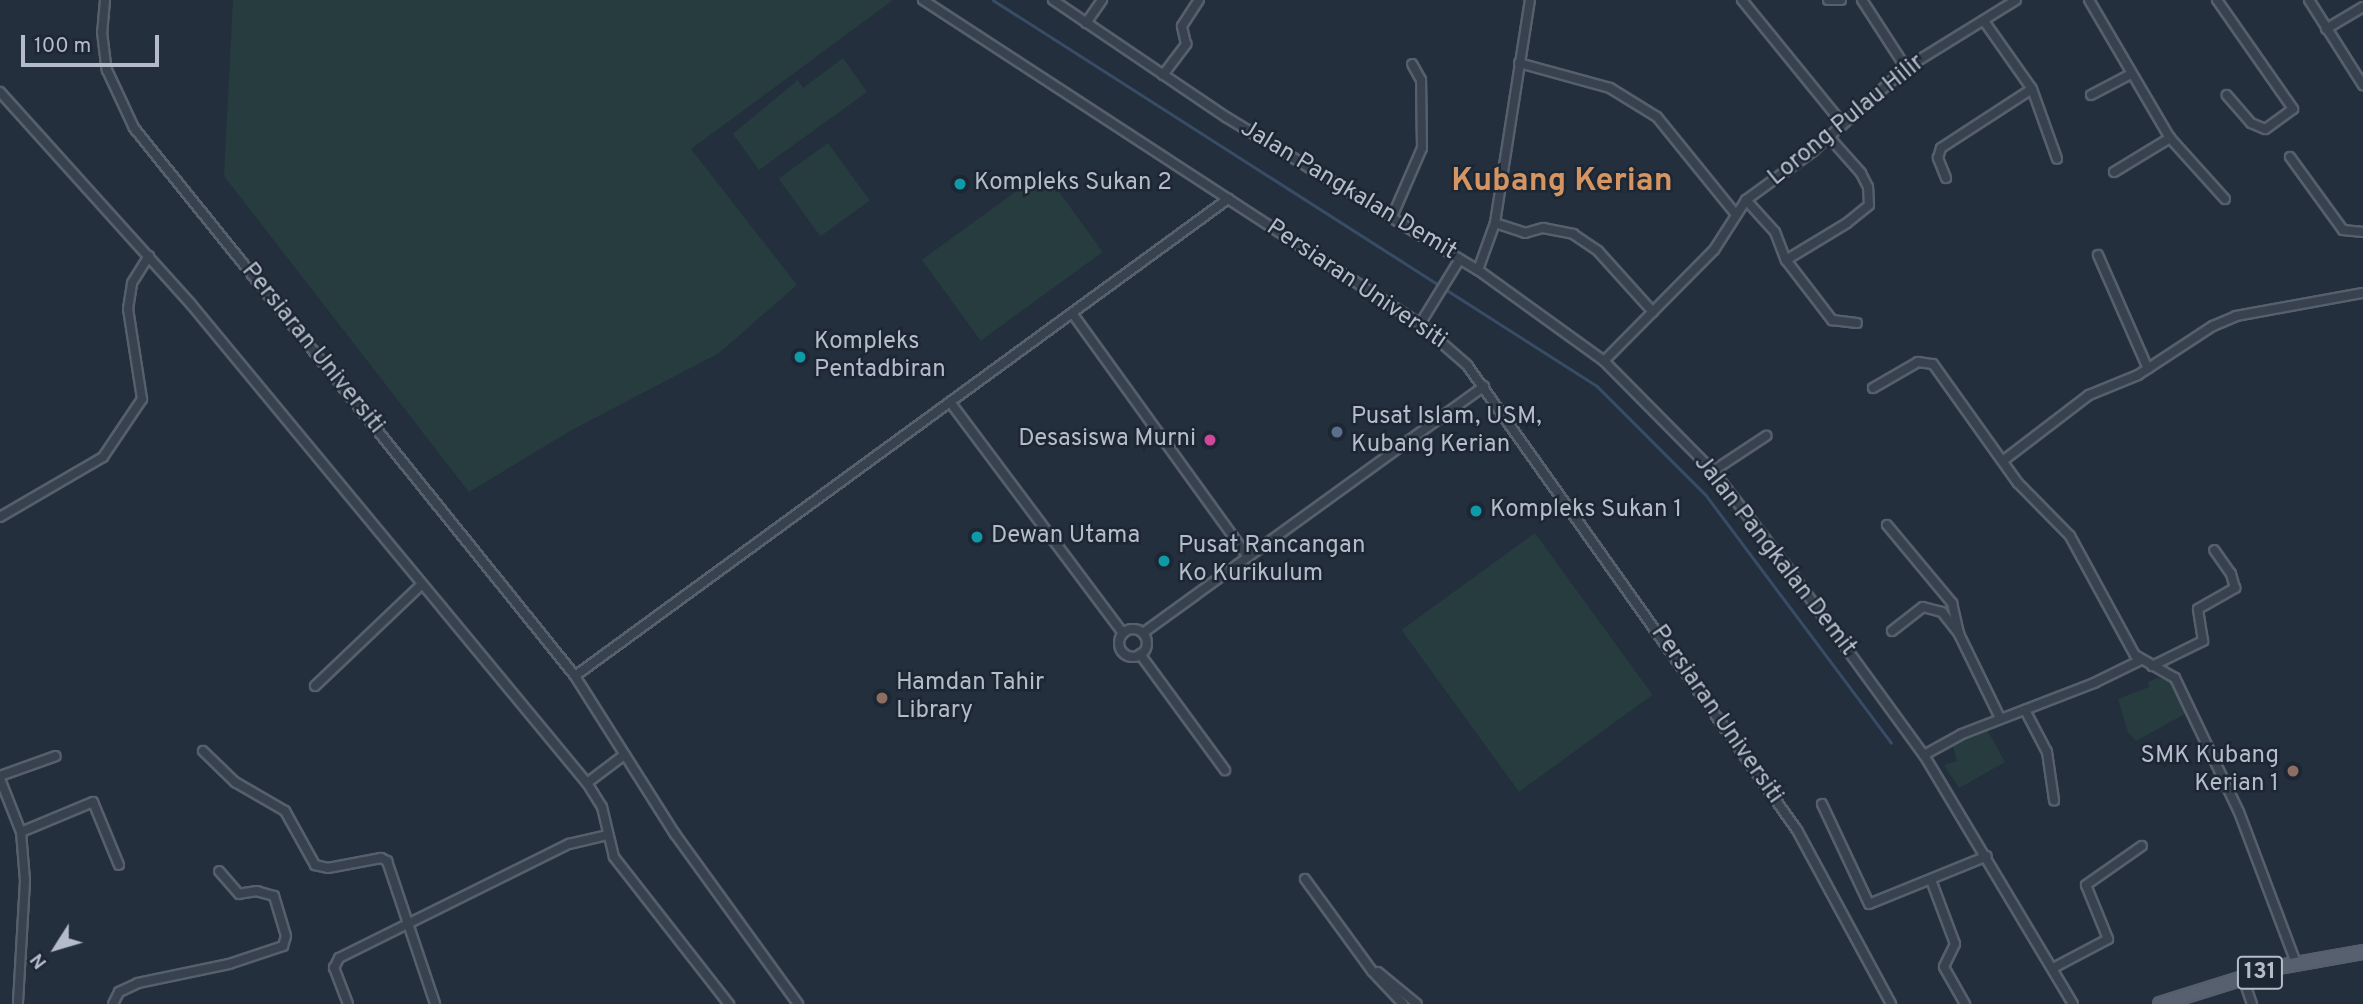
<!DOCTYPE html>
<style>
body{margin:0}
#map{position:relative;width:2363px;height:1004px;overflow:hidden;background:#242f3e;font-family:Overpass,sans-serif}
div>[style]{position:absolute}
.green>*{inset:0;background:#263c3f;transform-origin:0 0}
.stream>*{height:2.5px;margin:-1.25px;padding:0 1.25px;transform-origin:1.25px;border-radius:1.25px;background:#394c67}
.roads{filter:drop-shadow(2px 0 #565f6c) drop-shadow(-2px 0 #565f6c) drop-shadow(0 2px #565f6c) drop-shadow(0 -2px #565f6c)}
.street>*{height:8px;margin:-4px;padding:0 4px;transform-origin:4px;border-radius:4px;background:#38414e}
.street>.ring{margin:-4px;padding:0;box-sizing:content-box;background:none;border:8px solid #38414e;border-radius:50%}
.primary>*{height:12px;margin:-6px;padding:0 6px;transform-origin:6px;border-radius:6px;background:#56606e}
.dots>*{width:19px;height:19px;translate:-50% -50%;box-sizing:border-box;border:4px solid #1d2633;border-radius:50%}
span{translate:-50% -50%;white-space:nowrap;text-align:center;line-height:1.15;-webkit-text-stroke:5px #1d2633;paint-order:stroke}
.shield-label span{padding:2px 5px;background:#1d2633;border:2px solid;border-radius:5px;-webkit-text-stroke-width:0}
.shield-label{font-size:23px;color:#b4bcc9;font-weight:700}
.street-label{font-size:24px;color:#b4bcc9}
.poi-label{font-size:24px;color:#b4bcc9}
.left{translate:0 -50%;text-align:left}
.right{translate:-100% -50%;text-align:right}
.district-label{font-size:32px;color:#d59563;font-weight:700}
.north{position:absolute;left:21px;top:913px;width:70px;height:70px;-webkit-text-stroke:5px #1d2633;paint-order:stroke;rotate:233deg;font-size:19px;font-weight:700;line-height:28px;text-align:center;color:#b4bcc9}
.north::after{content:'';display:block;margin:auto;width:24px;height:32px;background:#b4bcc9;clip-path:polygon(50% 0,100% 100%,50% 72%,0 100%)}
.scale{position:absolute;left:21px;top:35px;width:138px;height:32px;box-sizing:border-box;border:4px solid #b4bcc9;border-top:0;padding-left:9px;font-size:21px;line-height:24px;white-space:nowrap;color:#b4bcc9;-webkit-text-stroke:5px #1d2633;paint-order:stroke}
</style>
<div id="map">
<div class="green">
<i style="clip-path:polygon(233px 0,893px 0,691px 149px,797px 285px,719px 353px,570px 431px,469px 492px,224px 176px)"></i>
<i style="clip-path:polygon(843px 58px,867px 92px,759px 170px,733px 134px,798px 80px,803px 88px)"></i>
<i style="left:828px;top:143px;width:71px;height:61px;rotate:54deg"></i>
<i style="left:1044px;top:171px;width:100px;height:151px;rotate:54deg"></i>
<i style="left:1535px;top:533px;width:200px;height:165px;rotate:54deg"></i>
<i style="clip-path:polygon(2157px 678px,2175px 681px,2190px 711px,2136px 741px,2128px 732px,2118px 699px,2149px 687px,2148px 682px)"></i>
<i style="clip-path:polygon(1987px 730px,2005px 762px,1959px 788px,1944px 765px,1957px 761px,1952px 744px)"></i>
</div>
<div class="stream">
<i style="left:993px;top:0;width:717px;rotate:32.58deg"></i>
<i style="left:1597px;top:386px;width:154px;rotate:45deg"></i>
<i style="left:1706px;top:495px;width:309px;rotate:53.2deg"></i>
</div>
<div class="roads">
<div class="street">
<i style="left:105px;top:0;width:32px;rotate:95deg"></i>
<i style="left:102px;top:32px;width:38px;rotate:83deg"></i>
<i style="left:107px;top:70px;width:64px;rotate:65deg"></i>
<i style="left:134px;top:128px;width:703px;rotate:51.17deg"></i>
<i style="left:575px;top:676px;width:187px;rotate:57.7deg"></i>
<i style="left:675px;top:834px;width:210px;rotate:54.1deg"></i>
<i style="left:923px;top:0;width:593px;rotate:33.1deg"></i>
<i style="left:1420px;top:324px;width:62px;rotate:41.1deg"></i>
<i style="left:1467px;top:365px;width:570px;rotate:54.64deg"></i>
<i style="left:1797px;top:830px;width:198px;rotate:61.6deg"></i>
<i style="left:1053px;top:0;width:209px;rotate:34.1deg"></i>
<i style="left:1226px;top:117px;width:295px;rotate:31.3deg"></i>
<i style="left:1478px;top:270px;width:155px;rotate:35.8deg"></i>
<i style="left:1604px;top:361px;width:155px;rotate:45.3deg"></i>
<i style="left:1713px;top:471px;width:118px;rotate:52.3deg"></i>
<i style="left:1785px;top:564px;width:236px;rotate:54deg"></i>
<i style="left:1924px;top:755px;width:290px;rotate:59.1deg"></i>
<i style="left:1742px;top:0;width:157px;rotate:50.9deg"></i>
<i style="left:1828px;top:0;width:13px"></i>
<i style="left:1862px;top:0;width:81px;rotate:57.1deg"></i>
<i style="left:2089px;top:0;width:160px;rotate:59.6deg"></i>
<i style="left:2170px;top:138px;width:82px;rotate:48deg"></i>
<i style="left:2217px;top:0;width:133px;rotate:55.1deg"></i>
<i style="left:2293px;top:109px;width:34px;rotate:144deg"></i>
<i style="left:2265px;top:129px;width:15px;rotate:-157deg"></i>
<i style="left:2251px;top:123px;width:37px;rotate:-131deg"></i>
<i style="left:2309px;top:0;width:101px;rotate:57.6deg"></i>
<i style="left:1984px;top:21px;width:83px;rotate:54.8deg"></i>
<i style="left:2032px;top:89px;width:74px;rotate:70.3deg"></i>
<i style="left:1086px;top:23px;width:28px;rotate:-55deg"></i>
<i style="left:2326px;top:29px;width:43px;rotate:-30.7deg"></i>
<i style="left:1519px;top:63px;width:94px;rotate:15.4deg"></i>
<i style="left:1610px;top:88px;width:55px;rotate:31.7deg"></i>
<i style="left:1657px;top:117px;width:122px;rotate:51deg"></i>
<i style="left:1163px;top:75px;width:39px;rotate:-53deg"></i>
<i style="left:1186px;top:44px;width:18px;rotate:-103deg"></i>
<i style="left:1182px;top:26px;width:31px;rotate:-57deg"></i>
<i style="left:0;top:92px;width:284px;rotate:48deg"></i>
<i style="left:190px;top:303px;width:623px;rotate:50.41deg"></i>
<i style="left:587px;top:783px;width:28px;rotate:58deg"></i>
<i style="left:602px;top:807px;width:51px;rotate:76.5deg"></i>
<i style="left:614px;top:857px;width:187px;rotate:52deg"></i>
<i style="left:2091px;top:95px;width:43px;rotate:-27.8deg"></i>
<i style="left:2290px;top:157px;width:90px;rotate:54deg"></i>
<i style="left:2343px;top:230px;width:20px;rotate:6deg"></i>
<i style="left:2114px;top:172px;width:66px;rotate:-31.3deg"></i>
<i style="left:1946px;top:178px;width:22px;rotate:-112deg"></i>
<i style="left:1938px;top:158px;width:10px;rotate:-73deg"></i>
<i style="left:1941px;top:148px;width:108px;rotate:-33deg"></i>
<i style="left:1746px;top:200px;width:43px;rotate:47.8deg"></i>
<i style="left:1775px;top:232px;width:30px;rotate:69deg"></i>
<i style="left:1786px;top:260px;width:76px;rotate:52.5deg"></i>
<i style="left:1832px;top:320px;width:25px;rotate:7deg"></i>
<i style="left:1392px;top:217px;width:75px;rotate:-66.5deg"></i>
<i style="left:1422px;top:148px;width:68px;rotate:-90.8deg"></i>
<i style="left:1421px;top:80px;width:18px;rotate:-119deg"></i>
<i style="left:1495px;top:223px;width:32px;rotate:18deg"></i>
<i style="left:1525px;top:233px;width:19px;rotate:-16deg"></i>
<i style="left:1543px;top:228px;width:31px;rotate:11deg"></i>
<i style="left:1573px;top:234px;width:30px;rotate:34deg"></i>
<i style="left:1598px;top:251px;width:82px;rotate:48deg"></i>
<i style="left:2098px;top:255px;width:124px;rotate:66.3deg"></i>
<i style="left:1786px;top:260px;width:71px;rotate:-31.2deg"></i>
<i style="left:1847px;top:223px;width:28px;rotate:-39deg"></i>
<i style="left:1869px;top:205px;width:18px;rotate:-93deg"></i>
<i style="left:1868px;top:187px;width:16px;rotate:-117deg"></i>
<i style="left:1861px;top:173px;width:48px;rotate:-131.6deg"></i>
<i style="left:1478px;top:270px;width:50px;rotate:-70.1deg"></i>
<i style="left:1495px;top:223px;width:226px;rotate:-81.1deg"></i>
<i style="left:1072px;top:313px;width:299px;rotate:54.2deg"></i>
<i style="left:1420px;top:324px;width:76px;rotate:-58.4deg"></i>
<i style="left:1604px;top:361px;width:156px;rotate:-45.3deg"></i>
<i style="left:1714px;top:250px;width:59px;rotate:-57.4deg"></i>
<i style="left:1746px;top:200px;width:82px;rotate:-36deg"></i>
<i style="left:1812px;top:152px;width:126px;rotate:-41.8deg"></i>
<i style="left:1906px;top:68px;width:129px;rotate:-31.7deg"></i>
<i style="left:1873px;top:388px;width:52px;rotate:-30deg"></i>
<i style="left:1918px;top:362px;width:15px;rotate:8deg"></i>
<i style="left:1933px;top:364px;width:146px;rotate:54.5deg"></i>
<i style="left:2018px;top:483px;width:74px;rotate:45.5deg"></i>
<i style="left:2070px;top:536px;width:136px;rotate:61.4deg"></i>
<i style="left:2135px;top:655px;width:46px;rotate:29.9deg"></i>
<i style="left:2175px;top:678px;width:148px;rotate:64.5deg"></i>
<i style="left:2239px;top:812px;width:161px;rotate:69.3deg"></i>
<i style="left:950px;top:402px;width:289px;rotate:53.2deg"></i>
<i style="left:2004px;top:460px;width:107px;rotate:-37.4deg"></i>
<i style="left:2089px;top:395px;width:53px;rotate:-22.2deg"></i>
<i style="left:2138px;top:375px;width:90px;rotate:-33.2deg"></i>
<i style="left:2213px;top:326px;width:25px;rotate:-23deg"></i>
<i style="left:2236px;top:316px;width:129px;rotate:-10.3deg"></i>
<i style="left:1713px;top:471px;width:64px;rotate:-33.4deg"></i>
<i style="left:0;top:517px;width:119px;rotate:-30.2deg"></i>
<i style="left:103px;top:457px;width:70px;rotate:-56.1deg"></i>
<i style="left:142px;top:399px;width:91px;rotate:-98.8deg"></i>
<i style="left:128px;top:309px;width:26px;rotate:-81deg"></i>
<i style="left:132px;top:283px;width:32px;rotate:-58deg"></i>
<i style="left:1887px;top:525px;width:102px;rotate:50.2deg"></i>
<i style="left:1952px;top:603px;width:32px;rotate:77deg"></i>
<i class="ring" style="left:1119px;top:629px;width:20px;height:20px"></i>
<i style="left:1892px;top:631px;width:39px;rotate:-38deg"></i>
<i style="left:1923px;top:607px;width:20px;rotate:15deg"></i>
<i style="left:1942px;top:612px;width:28px;rotate:52deg"></i>
<i style="left:1959px;top:634px;width:93px;rotate:64deg"></i>
<i style="left:1143px;top:633px;width:421px;rotate:-35.9deg"></i>
<i style="left:1140px;top:654px;width:144px;rotate:53.8deg"></i>
<i style="left:2152px;top:666px;width:57px;rotate:-26.1deg"></i>
<i style="left:2203px;top:641px;width:32px;rotate:-99deg"></i>
<i style="left:2198px;top:609px;width:43px;rotate:-29.6deg"></i>
<i style="left:2235px;top:588px;width:15px;rotate:-106deg"></i>
<i style="left:2231px;top:574px;width:29px;rotate:-125deg"></i>
<i style="left:575px;top:676px;width:809px;rotate:-36.15deg"></i>
<i style="left:315px;top:686px;width:145px;rotate:-43.6deg"></i>
<i style="left:2025px;top:710px;width:47px;rotate:62.4deg"></i>
<i style="left:2047px;top:752px;width:49px;rotate:81.7deg"></i>
<i style="left:203px;top:751px;width:45px;rotate:44.1deg"></i>
<i style="left:235px;top:782px;width:58px;rotate:30.1deg"></i>
<i style="left:285px;top:811px;width:62px;rotate:60.9deg"></i>
<i style="left:315px;top:865px;width:13px;rotate:13deg"></i>
<i style="left:328px;top:868px;width:54px;rotate:-10.7deg"></i>
<i style="left:381px;top:858px;width:7px;rotate:27deg"></i>
<i style="left:387px;top:861px;width:151px;rotate:71.4deg"></i>
<i style="left:1924px;top:755px;width:43px;rotate:-28.9deg"></i>
<i style="left:1962px;top:734px;width:142px;rotate:-21.1deg"></i>
<i style="left:2094px;top:683px;width:52px;rotate:-26.1deg"></i>
<i style="left:0;top:776px;width:59px;rotate:-19.7deg"></i>
<i style="left:0;top:779px;width:57px;rotate:68.4deg"></i>
<i style="left:21px;top:832px;width:49px;rotate:85.3deg"></i>
<i style="left:25px;top:881px;width:123px;rotate:93.3deg"></i>
<i style="left:587px;top:783px;width:46px;rotate:-37.1deg"></i>
<i style="left:1822px;top:804px;width:110px;rotate:64.8deg"></i>
<i style="left:1869px;top:904px;width:127px;rotate:-22.1deg"></i>
<i style="left:21px;top:832px;width:78px;rotate:-22.6deg"></i>
<i style="left:93px;top:802px;width:68px;rotate:67.6deg"></i>
<i style="left:1305px;top:879px;width:114px;rotate:53.9deg"></i>
<i style="left:1372px;top:971px;width:45px;rotate:46.8deg"></i>
<i style="left:1931px;top:880px;width:68px;rotate:69.4deg"></i>
<i style="left:1955px;top:944px;width:25px;rotate:116deg"></i>
<i style="left:1944px;top:967px;width:43px;rotate:60.4deg"></i>
<i style="left:2055px;top:967px;width:60px;rotate:-27.8deg"></i>
<i style="left:2108px;top:939px;width:58px;rotate:-112.2deg"></i>
<i style="left:2086px;top:885px;width:68px;rotate:-34.9deg"></i>
<i style="left:1378px;top:972px;width:50px;rotate:39.4deg"></i>
<i style="left:2243px;top:978px;width:28px;rotate:71deg"></i>
<i style="left:113px;top:1004px;width:13px;rotate:-63deg"></i>
<i style="left:119px;top:992px;width:21px;rotate:-25deg"></i>
<i style="left:138px;top:983px;width:93px;rotate:-11.8deg"></i>
<i style="left:229px;top:964px;width:57px;rotate:-18.4deg"></i>
<i style="left:283px;top:946px;width:10px;rotate:-73deg"></i>
<i style="left:286px;top:936px;width:42px;rotate:-106.7deg"></i>
<i style="left:274px;top:896px;width:18px;rotate:-164deg"></i>
<i style="left:257px;top:891px;width:18px;rotate:171deg"></i>
<i style="left:239px;top:894px;width:30px;rotate:-131deg"></i>
<i style="left:348px;top:1004px;width:39px;rotate:-111deg"></i>
<i style="left:334px;top:968px;width:11px;rotate:-63deg"></i>
<i style="left:339px;top:958px;width:257px;rotate:-26.4deg"></i>
<i style="left:569px;top:844px;width:39px;rotate:-13deg"></i>
</div>
<div class="primary">
<i style="left:2160px;top:1004px;width:124px;rotate:-17.4deg"></i>
<i style="left:2278px;top:967px;width:86px;rotate:-10deg"></i>
</div>
</div>
<div class="dots">
<i style="left:960px;top:184px;background:#0f9aa8"></i>
<i style="left:800px;top:357px;background:#0f9aa8"></i>
<i style="left:1337px;top:432px;background:#5c6f8a"></i>
<i style="left:1210px;top:440px;background:#d1479c"></i>
<i style="left:1476px;top:511px;background:#0f9aa8"></i>
<i style="left:977px;top:537px;background:#0f9aa8"></i>
<i style="left:1164px;top:561px;background:#0f9aa8"></i>
<i style="left:882px;top:698px;background:#8d6e63"></i>
<i style="left:2293px;top:771px;background:#8d6e63"></i>
</div>
<div class="shield-label">
<span style="left:2260px;top:973px">131</span>
</div>
<div class="street-label">
<span style="left:1847px;top:121px;rotate:-39deg">Lorong Pulau Hilir</span>
<span style="left:1348px;top:191px;rotate:31deg">Jalan Pangkalan Demit</span>
<span style="left:1356px;top:285px;rotate:34deg">Persiaran Universiti</span>
<span style="left:312px;top:349px;rotate:51deg">Persiaran Universiti</span>
<span style="left:1774px;top:556px;rotate:52deg">Jalan Pangkalan Demit</span>
<span style="left:1716px;top:715px;rotate:55deg">Persiaran Universiti</span>
</div>
<div class="poi-label">
<span class="left" style="left:974px;top:184px">Kompleks Sukan 2</span>
<span class="left" style="left:814px;top:357px">Kompleks<br>Pentadbiran</span>
<span class="left" style="left:1351px;top:432px">Pusat Islam, USM,<br>Kubang Kerian</span>
<span class="right" style="left:1196px;top:440px">Desasiswa Murni</span>
<span class="left" style="left:1490px;top:511px">Kompleks Sukan 1</span>
<span class="left" style="left:991px;top:537px">Dewan Utama</span>
<span class="left" style="left:1178px;top:561px">Pusat Rancangan<br>Ko Kurikulum</span>
<span class="left" style="left:896px;top:698px">Hamdan Tahir<br>Library</span>
<span class="right" style="left:2279px;top:771px">SMK Kubang<br>Kerian 1</span>
</div>
<div class="district-label">
<span style="left:1562px;top:182px">Kubang Kerian</span>
</div>
<div class="north">N</div>
<div class="scale">100 m</div>
</div>
